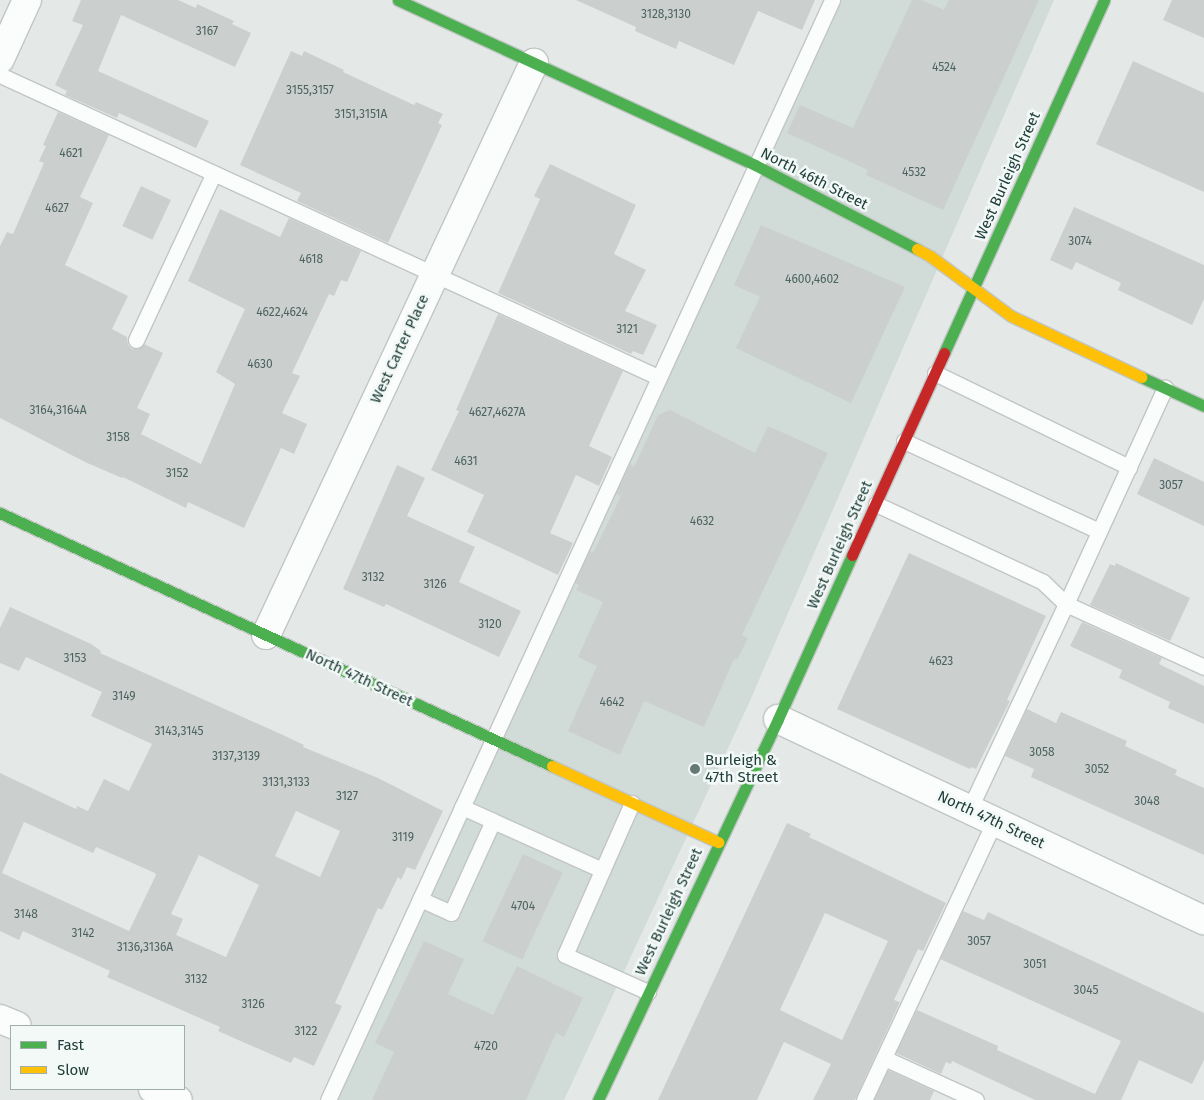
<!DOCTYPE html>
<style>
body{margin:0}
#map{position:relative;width:1204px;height:1100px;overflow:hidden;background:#e4e9e8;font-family:"Fira Sans",sans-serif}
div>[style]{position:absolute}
.built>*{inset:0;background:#d1dbd8}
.building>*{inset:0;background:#cbd0cf;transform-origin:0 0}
.roads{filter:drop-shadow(1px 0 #c1c6c5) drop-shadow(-1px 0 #c1c6c5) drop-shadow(0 1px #c1c6c5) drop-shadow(0 -1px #c1c6c5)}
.lane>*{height:15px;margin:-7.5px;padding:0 7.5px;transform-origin:7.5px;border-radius:7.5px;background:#fbfcfc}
.street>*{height:28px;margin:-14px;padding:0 14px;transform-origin:14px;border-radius:14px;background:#fbfcfc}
.fast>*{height:11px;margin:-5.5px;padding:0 5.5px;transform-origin:5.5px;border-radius:5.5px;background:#4caf50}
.slow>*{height:11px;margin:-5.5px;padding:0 5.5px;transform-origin:5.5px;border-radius:5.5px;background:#ffc107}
.jam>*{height:11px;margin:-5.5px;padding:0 5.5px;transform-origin:5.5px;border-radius:5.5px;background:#c62828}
.dots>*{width:14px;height:14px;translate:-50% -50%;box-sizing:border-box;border:2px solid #f2f9f6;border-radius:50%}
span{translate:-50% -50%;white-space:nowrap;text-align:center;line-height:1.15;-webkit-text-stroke:5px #f2f9f6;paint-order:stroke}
.number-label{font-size:12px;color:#4c6360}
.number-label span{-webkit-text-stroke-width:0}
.street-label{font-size:15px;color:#213e3a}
.poi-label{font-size:15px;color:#213e3a}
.left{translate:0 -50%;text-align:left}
.legend{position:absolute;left:10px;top:1025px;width:175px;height:65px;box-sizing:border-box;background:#f2f9f6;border:1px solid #9eaeab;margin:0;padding:6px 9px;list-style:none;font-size:15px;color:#213e3a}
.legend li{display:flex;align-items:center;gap:10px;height:25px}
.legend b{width:25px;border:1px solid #9eaeab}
</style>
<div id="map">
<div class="built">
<i style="clip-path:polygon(830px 0,1054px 0,749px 703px,564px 1100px,335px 1100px)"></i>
</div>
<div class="building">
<i style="clip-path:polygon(81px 0,178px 0,196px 8px,197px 4px,234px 21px,232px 24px,251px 33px,235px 67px,121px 15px,98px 71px,209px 121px,196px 148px,119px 113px,117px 118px,65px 95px,67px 91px,55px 85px,83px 25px,72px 21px)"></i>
<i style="clip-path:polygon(576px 0,815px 0,802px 30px,758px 11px,734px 65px,679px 41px,676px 49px,635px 31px,636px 27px)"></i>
<i style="clip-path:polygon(912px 0,922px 0,944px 10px,949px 0,1039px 0,943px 210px,866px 175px,868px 170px,787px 133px,800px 105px,853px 128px)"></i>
<i style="clip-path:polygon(1172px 0,1204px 0,1204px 38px,1163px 20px)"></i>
<i style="clip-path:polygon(291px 51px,302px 56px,304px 51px,344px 70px,343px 72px,414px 105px,416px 102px,443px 114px,438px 123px,442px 125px,388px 243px,297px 201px,301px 193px,240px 165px)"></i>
<i style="clip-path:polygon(1133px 61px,1204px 93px,1204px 192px,1096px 144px)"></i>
<i style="clip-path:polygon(58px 112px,109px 135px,80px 197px,93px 203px,65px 265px,128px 296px,112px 329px,127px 337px,128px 345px,132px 349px,137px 349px,144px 344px,163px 353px,137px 408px,150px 414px,141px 434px,201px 464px,235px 384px,216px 372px,245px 309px,188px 281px,220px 209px,280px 237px,289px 218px,361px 251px,347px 282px,341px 280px,334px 296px,329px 294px,292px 373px,300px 376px,282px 413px,307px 424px,294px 454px,281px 448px,244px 528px,188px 502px,186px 508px,123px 477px,122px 478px,85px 462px,0 418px,0 246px,7px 232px,13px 234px,44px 163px,39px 161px,46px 146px,43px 145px)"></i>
<i style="clip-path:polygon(550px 164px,636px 205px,614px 254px,646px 270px,625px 311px,657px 325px,643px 355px,633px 351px,631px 354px,498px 293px,540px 199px,534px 196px)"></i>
<i style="left:141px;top:186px;width:33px;height:44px;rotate:25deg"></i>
<i style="clip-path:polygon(1074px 207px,1204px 265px,1204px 299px,1192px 325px,1118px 290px,1121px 283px,1076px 262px,1072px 270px,1050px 260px)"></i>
<i style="clip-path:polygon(761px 225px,905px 287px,851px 403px,736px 348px,760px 297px,734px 285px)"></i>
<i style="clip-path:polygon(498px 314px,623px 371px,589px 446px,612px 457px,599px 486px,576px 475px,550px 533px,573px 543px,558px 575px,467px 532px,484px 495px,431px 470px,459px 411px,456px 410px)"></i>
<i style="clip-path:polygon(670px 410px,755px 453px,768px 426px,828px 453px,742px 635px,748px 638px,737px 660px,734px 659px,704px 727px,644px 701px,620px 755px,568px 731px,597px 666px,578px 657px,603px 602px,576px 590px,579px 585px,575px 583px,590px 551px,593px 553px,621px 496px,616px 494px,630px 464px,634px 467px,658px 415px)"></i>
<i style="clip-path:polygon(1154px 458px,1204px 482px,1204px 526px,1137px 494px)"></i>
<i style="clip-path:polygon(397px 465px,425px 478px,407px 516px,475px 547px,459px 582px,521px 611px,499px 657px,386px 604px,384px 607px,343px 589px)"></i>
<i style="clip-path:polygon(909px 553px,1046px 616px,1007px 700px,1010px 701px,976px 769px,971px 767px,970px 769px,837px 709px)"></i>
<i style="clip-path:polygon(1116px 563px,1190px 598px,1170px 641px,1090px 605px,1110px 564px,1115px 566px)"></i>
<i style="clip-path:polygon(evenodd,10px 607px,91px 644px,101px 651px,100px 653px,285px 736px,304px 745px,303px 747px,378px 778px,443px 811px,415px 870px,407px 867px,401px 880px,398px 877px,382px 910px,378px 908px,335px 1003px,342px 1006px,314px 1066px,294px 1057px,291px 1063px,218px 1031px,220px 1027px,107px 977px,110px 971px,23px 931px,19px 940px,0 931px,0 773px,76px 809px,77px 806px,88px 811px,104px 779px,129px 791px,152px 744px,91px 716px,102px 692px,26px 657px,19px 671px,0 663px,0 628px,10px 607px,296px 811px,340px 831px,320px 877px,275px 856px,296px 811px,10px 607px,24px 822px,93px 853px,96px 847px,155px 873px,156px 875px,129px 931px,2px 873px,24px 822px,10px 607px,199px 855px,259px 885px,226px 957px,176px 935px,183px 919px,171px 914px,199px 855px)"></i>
<i style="clip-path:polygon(1082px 622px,1162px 658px,1159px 664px,1204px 686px,1204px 724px,1168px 708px,1170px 702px,1119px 678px,1122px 670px,1070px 646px)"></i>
<i style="clip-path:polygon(1027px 709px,1056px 723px,1061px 712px,1127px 741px,1125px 746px,1177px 770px,1175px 775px,1204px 788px,1204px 855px,1031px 777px,1034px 769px,1005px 756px)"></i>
<i style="clip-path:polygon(evenodd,787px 823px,811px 834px,809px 837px,946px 903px,923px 951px,918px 949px,894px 1000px,900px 1002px,855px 1100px,813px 1100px,831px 1064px,784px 1042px,757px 1100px,658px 1100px,787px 823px,825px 913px,888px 941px,842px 1040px,780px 1010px,825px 913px)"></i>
<i style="left:523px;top:854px;width:44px;height:96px;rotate:25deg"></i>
<i style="clip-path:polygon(963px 911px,984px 920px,988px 912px,1204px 1013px,1204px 1060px,1192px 1084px,1139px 1060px,1121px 1100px,1035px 1100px,952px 1061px,951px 1064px,946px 1062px,941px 1074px,896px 1053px,917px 1010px,998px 1046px,997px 1050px,1095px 1094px,1121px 1041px,940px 959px)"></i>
<i style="clip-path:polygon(424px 941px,464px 959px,448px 994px,493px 1015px,517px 966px,583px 998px,564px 1037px,556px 1033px,526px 1100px,372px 1100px,394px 1052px,375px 1043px)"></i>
<i style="clip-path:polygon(888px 1070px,934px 1091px,930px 1100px,874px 1100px)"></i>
</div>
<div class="roads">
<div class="lane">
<i style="left:0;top:75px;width:724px;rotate:24.65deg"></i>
<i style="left:136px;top:340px;width:184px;rotate:-65deg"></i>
<i style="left:935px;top:373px;width:216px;rotate:25.9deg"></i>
<i style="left:904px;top:441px;width:215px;rotate:24.8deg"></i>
<i style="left:876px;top:504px;width:184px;rotate:25deg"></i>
<i style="left:1043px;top:582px;width:32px;rotate:44deg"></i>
<i style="left:1066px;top:604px;width:238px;rotate:-65.4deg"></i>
<i style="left:632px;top:803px;width:166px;rotate:113.8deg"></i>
<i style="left:565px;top:955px;width:91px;rotate:24deg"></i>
<i style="left:462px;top:807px;width:34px;rotate:24deg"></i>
<i style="left:969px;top:810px;width:228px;rotate:-64.8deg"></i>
<i style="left:1066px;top:604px;width:152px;rotate:24.5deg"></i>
<i style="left:420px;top:899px;width:34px;rotate:24deg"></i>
<i style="left:451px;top:913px;width:101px;rotate:-65.5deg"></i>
<i style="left:493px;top:821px;width:120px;rotate:24.2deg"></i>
<i style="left:884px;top:1058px;width:101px;rotate:24.5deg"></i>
<i style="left:328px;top:1100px;width:1210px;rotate:-65.38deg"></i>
<i style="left:864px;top:1100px;width:307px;rotate:-64.9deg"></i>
</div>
<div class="street">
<i style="left:0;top:59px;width:65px;rotate:-65.4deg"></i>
<i style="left:266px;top:635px;width:632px;rotate:-64.9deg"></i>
<i style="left:778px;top:719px;width:471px;rotate:25.3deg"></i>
<i style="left:0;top:1019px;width:18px;rotate:22deg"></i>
<i style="left:153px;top:1089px;width:27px;rotate:24deg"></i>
</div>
<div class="fast">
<i style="left:398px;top:0;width:393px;rotate:24.8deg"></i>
<i style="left:755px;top:165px;width:182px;rotate:27.4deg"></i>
<i style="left:944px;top:353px;width:388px;rotate:-65.6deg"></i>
<i style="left:1141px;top:377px;width:69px;rotate:24.7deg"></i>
<i style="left:0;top:513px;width:607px;rotate:24.62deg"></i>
<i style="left:598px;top:1100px;width:421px;rotate:-64.7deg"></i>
<i style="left:778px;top:719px;width:180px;rotate:-65.7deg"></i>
</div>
<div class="slow">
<i style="left:917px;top:249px;width:15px;rotate:28deg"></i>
<i style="left:930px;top:256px;width:101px;rotate:36.5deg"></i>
<i style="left:1011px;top:316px;width:144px;rotate:25.1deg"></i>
<i style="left:552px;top:766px;width:183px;rotate:24.6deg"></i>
</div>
<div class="jam">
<i style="left:852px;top:555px;width:222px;rotate:-65.5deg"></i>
</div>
</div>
<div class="dots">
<i style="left:695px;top:769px;background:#657a77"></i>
</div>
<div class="number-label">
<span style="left:666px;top:15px">3128,3130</span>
<span style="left:207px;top:32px">3167</span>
<span style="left:944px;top:68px">4524</span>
<span style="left:310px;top:91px">3155,3157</span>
<span style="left:361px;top:115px">3151,3151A</span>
<span style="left:71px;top:154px">4621</span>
<span style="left:914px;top:173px">4532</span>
<span style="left:57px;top:209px">4627</span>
<span style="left:1080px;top:242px">3074</span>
<span style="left:311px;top:260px">4618</span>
<span style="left:812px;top:280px">4600,4602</span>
<span style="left:282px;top:313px">4622,4624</span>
<span style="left:627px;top:330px">3121</span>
<span style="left:260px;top:365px">4630</span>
<span style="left:58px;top:411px">3164,3164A</span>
<span style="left:497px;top:413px">4627,4627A</span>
<span style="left:118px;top:438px">3158</span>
<span style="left:466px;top:462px">4631</span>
<span style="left:177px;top:474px">3152</span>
<span style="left:1171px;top:486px">3057</span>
<span style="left:702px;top:522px">4632</span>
<span style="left:373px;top:578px">3132</span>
<span style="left:435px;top:585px">3126</span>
<span style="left:490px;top:625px">3120</span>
<span style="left:75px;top:659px">3153</span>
<span style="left:941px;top:662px">4623</span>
<span style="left:124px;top:697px">3149</span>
<span style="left:612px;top:703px">4642</span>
<span style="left:179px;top:732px">3143,3145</span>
<span style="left:1042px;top:753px">3058</span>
<span style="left:236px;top:757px">3137,3139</span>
<span style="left:1097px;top:770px">3052</span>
<span style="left:286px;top:783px">3131,3133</span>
<span style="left:347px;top:797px">3127</span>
<span style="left:1147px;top:802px">3048</span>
<span style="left:403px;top:838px">3119</span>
<span style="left:523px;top:907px">4704</span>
<span style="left:26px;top:915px">3148</span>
<span style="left:83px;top:934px">3142</span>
<span style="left:979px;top:942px">3057</span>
<span style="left:145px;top:948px">3136,3136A</span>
<span style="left:1035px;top:965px">3051</span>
<span style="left:196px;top:980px">3132</span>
<span style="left:1086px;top:991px">3045</span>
<span style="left:253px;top:1005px">3126</span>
<span style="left:306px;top:1032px">3122</span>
<span style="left:486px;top:1047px">4720</span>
</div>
<div class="street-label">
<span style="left:1008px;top:176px;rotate:-66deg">West Burleigh Street</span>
<span style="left:814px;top:179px;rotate:27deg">North 46th Street</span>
<span style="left:400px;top:349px;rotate:-65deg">West Carter Place</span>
<span style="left:840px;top:545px;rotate:-66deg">West Burleigh Street</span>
<span style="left:359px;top:678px;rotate:25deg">North 47th Street</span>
<span style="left:991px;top:820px;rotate:25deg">North 47th Street</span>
<span style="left:669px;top:912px;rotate:-65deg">West Burleigh Street</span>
</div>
<div class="poi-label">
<span class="left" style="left:705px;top:769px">Burleigh &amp;<br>47th Street</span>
</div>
<ul class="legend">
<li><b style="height:6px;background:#4caf50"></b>Fast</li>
<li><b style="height:6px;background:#ffc107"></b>Slow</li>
</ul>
</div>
